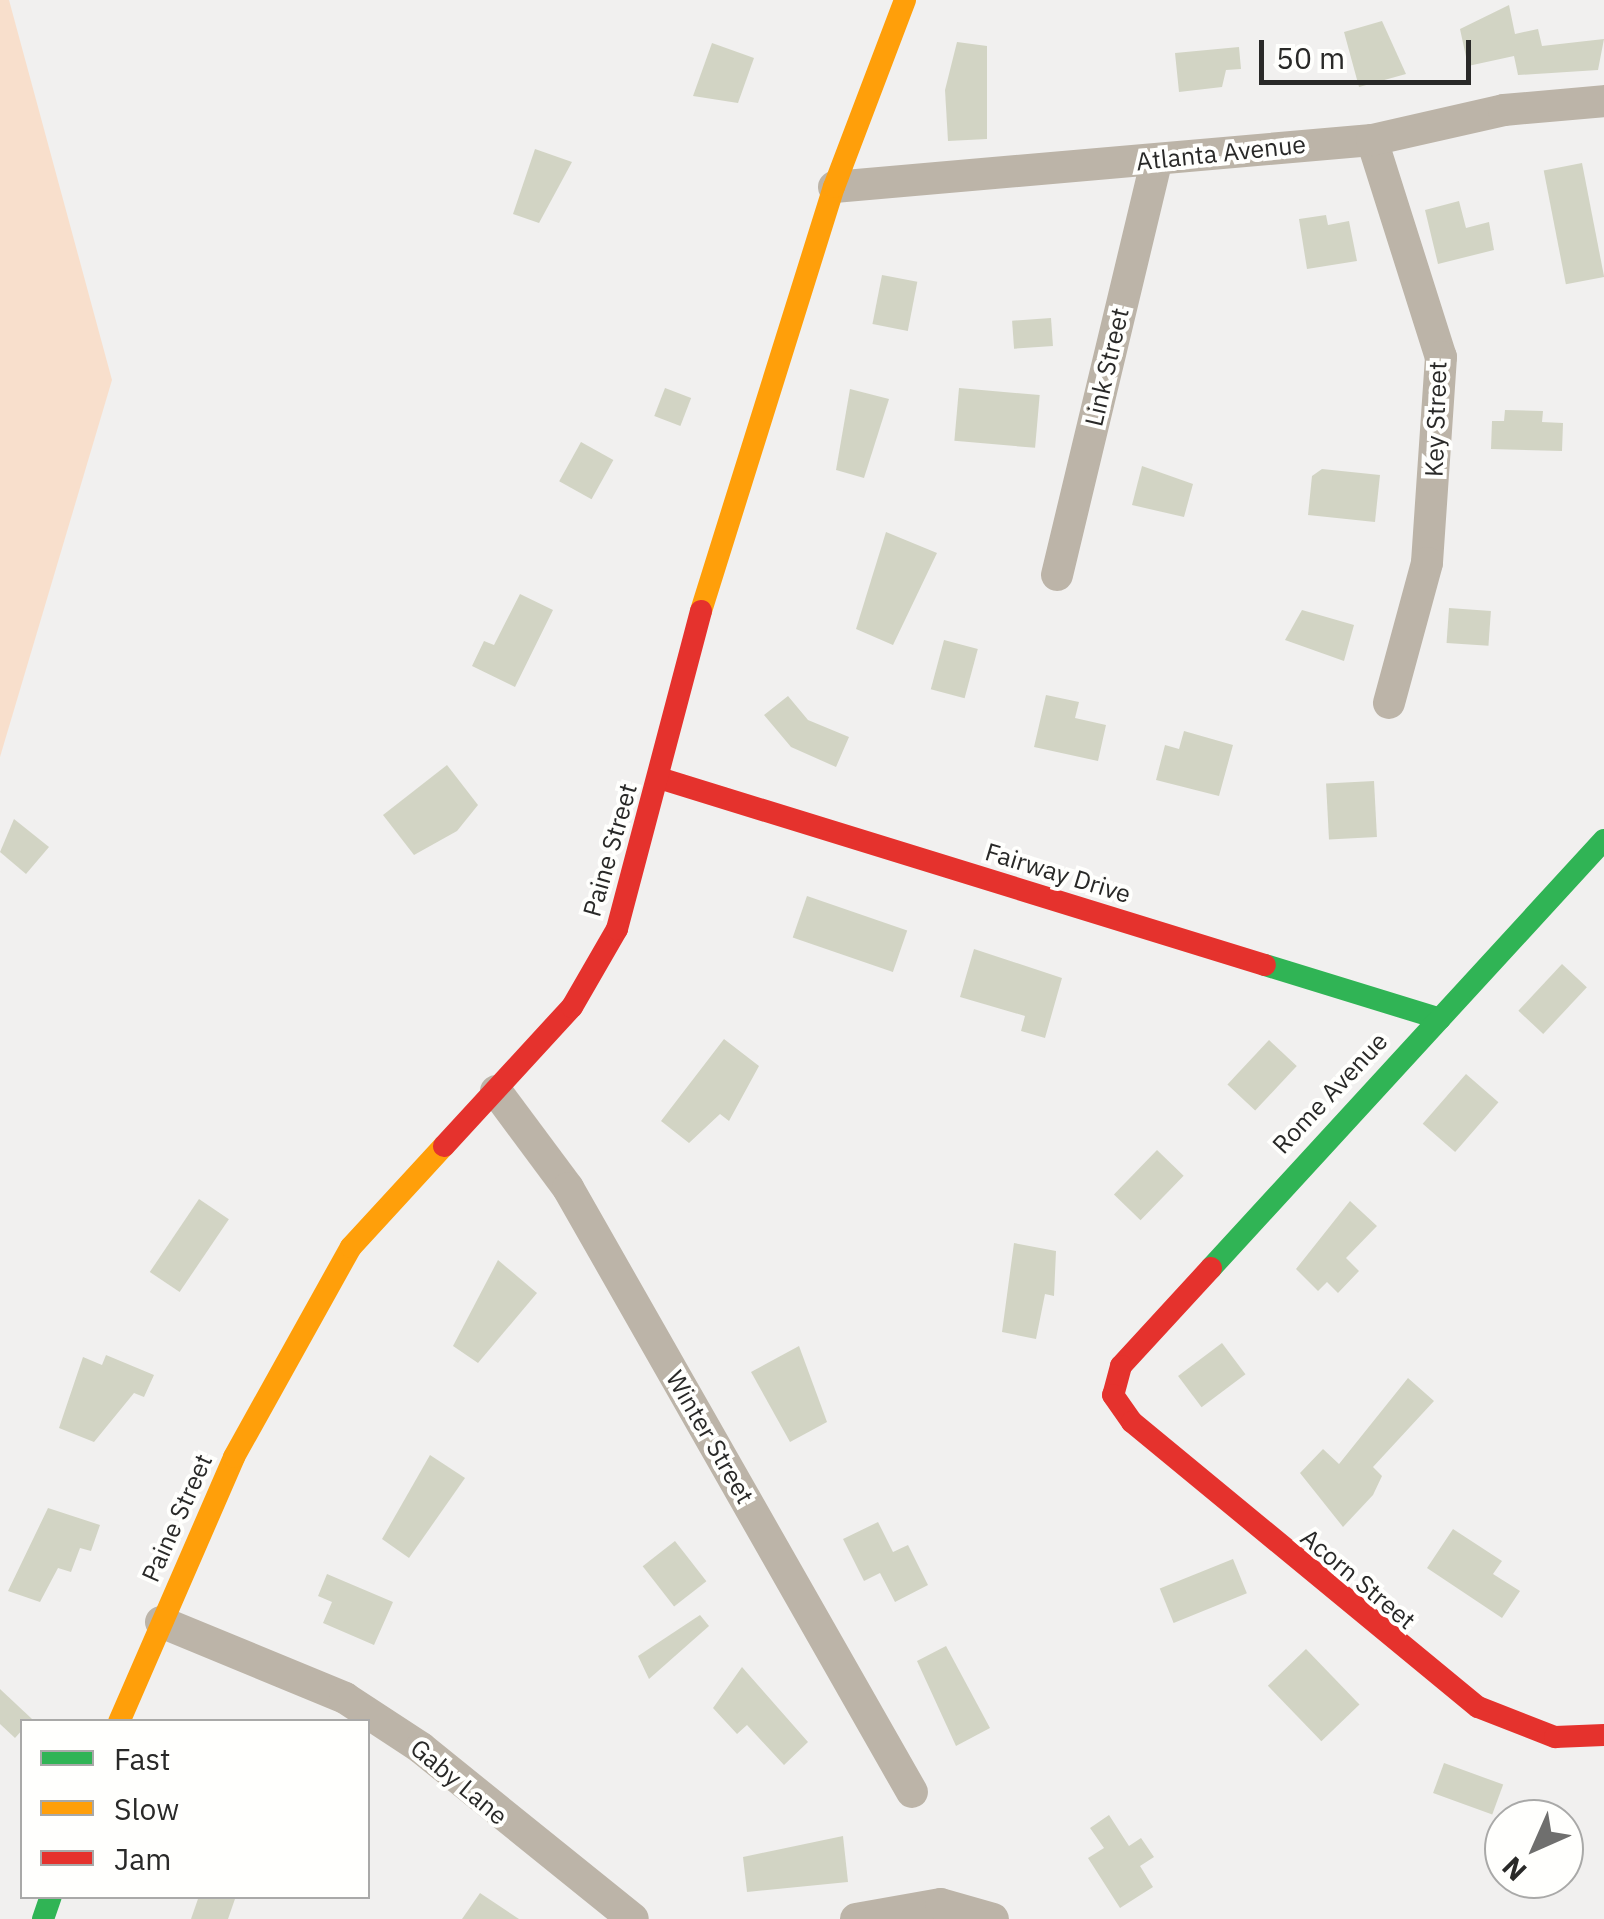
<!DOCTYPE html>
<style>
body{margin:0}
#map{position:relative;width:1604px;height:1919px;overflow:hidden;background:#f1f0ef;font-family:"IBM Plex Sans",sans-serif}
div>[style]{position:absolute}
.green>*{inset:0;background:#f8dfcc}
.building>*{inset:0;background:#d2d4c4;transform-origin:0 0}
.street>*{height:32px;margin:-16px;padding:0 16px;transform-origin:16px;border-radius:16px;background:#bcb4a8}
.fast>*{height:22px;margin:-11px;padding:0 11px;transform-origin:11px;border-radius:11px;background:#30b455}
.slow>*{height:22px;margin:-11px;padding:0 11px;transform-origin:11px;border-radius:11px;background:#ff9f0a}
.jam>*{height:22px;margin:-11px;padding:0 11px;transform-origin:11px;border-radius:11px;background:#e5322d}
span{translate:-50% -50%;white-space:nowrap;text-align:center;line-height:1.15;-webkit-text-stroke:8px #fffffd;paint-order:stroke}
.street-label{font-size:25px;color:#292928}
.legend{position:absolute;left:20px;top:1719px;width:350px;height:180px;box-sizing:border-box;background:#fffffd;border:2px solid #a9a9a8;margin:0;padding:12px 18px;list-style:none;font-size:30px;color:#292928}
.legend li{display:flex;align-items:center;gap:20px;height:50px}
.legend b{width:50px;border:2px solid #a9a9a8}
.north{position:absolute;left:1484px;top:1799px;width:100px;height:100px;box-sizing:border-box;background:#fffffd;border:2px solid #a9a9a8;border-radius:50%;rotate:225deg;font-size:28px;font-weight:700;line-height:40px;text-align:center;color:#292928}
.north::after{content:'';display:block;margin:auto;width:35px;height:45px;background:#6f6f6e;clip-path:polygon(50% 0,100% 100%,50% 72%,0 100%)}
.scale{position:absolute;left:1259px;top:40px;width:212px;height:45px;box-sizing:border-box;border:5px solid #292928;border-top:0;padding-left:12px;font-size:30px;line-height:35px;white-space:nowrap;color:#292928;-webkit-text-stroke:8px #fffffd;paint-order:stroke}
</style>
<div id="map">
<div class="green">
<i style="clip-path:polygon(0 0,9px 0,112px 380px,0 757px)"></i>
</div>
<div class="building">
<i style="clip-path:polygon(1509px 5px,1515px 34px,1538px 29px,1542px 46px,1604px 39px,1598px 70px,1518px 75px,1514px 56px,1468px 66px,1460px 29px)"></i>
<i style="clip-path:polygon(1382px 21px,1406px 74px,1359px 87px,1344px 32px)"></i>
<i style="clip-path:polygon(957px 42px,987px 46px,987px 139px,948px 141px,945px 90px)"></i>
<i style="clip-path:polygon(712px 43px,754px 58px,738px 103px,693px 96px)"></i>
<i style="clip-path:polygon(1239px 47px,1241px 69px,1226px 70px,1222px 87px,1179px 92px,1175px 53px)"></i>
<i style="clip-path:polygon(535px 149px,572px 162px,539px 223px,513px 214px)"></i>
<i style="left:1582px;top:163px;width:116px;height:39px;rotate:79deg"></i>
<i style="clip-path:polygon(1459px 201px,1466px 228px,1489px 222px,1494px 250px,1438px 264px,1425px 210px)"></i>
<i style="clip-path:polygon(1326px 215px,1328px 225px,1349px 221px,1357px 261px,1307px 269px,1299px 219px)"></i>
<i style="left:882px;top:275px;width:36px;height:50px;rotate:11deg"></i>
<i style="left:1051px;top:318px;width:28px;height:39px;rotate:86deg"></i>
<i style="left:665px;top:388px;width:28px;height:30px;rotate:21deg"></i>
<i style="left:959px;top:388px;width:81px;height:53px;rotate:5deg"></i>
<i style="clip-path:polygon(850px 389px,889px 399px,864px 478px,836px 470px)"></i>
<i style="clip-path:polygon(1505px 410px,1543px 411px,1542px 422px,1563px 423px,1562px 451px,1491px 449px,1492px 421px,1504px 421px)"></i>
<i style="left:581px;top:442px;width:37px;height:45px;rotate:29deg"></i>
<i style="clip-path:polygon(1142px 466px,1193px 484px,1184px 517px,1132px 505px)"></i>
<i style="clip-path:polygon(1322px 469px,1380px 475px,1375px 522px,1308px 515px,1312px 476px)"></i>
<i style="clip-path:polygon(886px 532px,937px 553px,893px 645px,856px 629px)"></i>
<i style="clip-path:polygon(520px 594px,553px 610px,515px 687px,472px 666px,484px 641px,494px 645px)"></i>
<i style="left:1449px;top:608px;width:42px;height:35px;rotate:4deg"></i>
<i style="clip-path:polygon(1302px 610px,1354px 625px,1344px 661px,1285px 640px)"></i>
<i style="left:944px;top:640px;width:35px;height:51px;rotate:15deg"></i>
<i style="clip-path:polygon(1046px 695px,1079px 702px,1075px 718px,1106px 725px,1098px 761px,1034px 747px)"></i>
<i style="clip-path:polygon(788px 696px,808px 720px,849px 737px,836px 767px,791px 747px,764px 715px)"></i>
<i style="clip-path:polygon(1184px 731px,1233px 745px,1219px 796px,1156px 780px,1165px 745px,1179px 749px)"></i>
<i style="clip-path:polygon(447px 765px,478px 805px,457px 831px,414px 855px,383px 815px)"></i>
<i style="left:1374px;top:781px;width:56px;height:48px;rotate:87deg"></i>
<i style="clip-path:polygon(14px 819px,49px 847px,26px 874px,0 852px)"></i>
<i style="left:807px;top:896px;width:106px;height:44px;rotate:19deg"></i>
<i style="clip-path:polygon(974px 949px,1062px 978px,1045px 1038px,1021px 1031px,1025px 1016px,960px 997px)"></i>
<i style="left:1562px;top:964px;width:34px;height:64px;rotate:43deg"></i>
<i style="clip-path:polygon(724px 1039px,759px 1066px,729px 1121px,720px 1114px,689px 1143px,661px 1121px)"></i>
<i style="left:1269px;top:1040px;width:38px;height:61px;rotate:43deg"></i>
<i style="left:1466px;top:1074px;width:43px;height:66px;rotate:41deg"></i>
<i style="left:1157px;top:1150px;width:37px;height:62px;rotate:44deg"></i>
<i style="left:199px;top:1199px;width:36px;height:88px;rotate:34deg"></i>
<i style="clip-path:polygon(1350px 1201px,1377px 1226px,1346px 1258px,1359px 1271px,1338px 1293px,1327px 1282px,1318px 1291px,1296px 1269px)"></i>
<i style="clip-path:polygon(1014px 1243px,1056px 1251px,1054px 1296px,1045px 1294px,1036px 1339px,1002px 1332px)"></i>
<i style="clip-path:polygon(498px 1260px,537px 1293px,478px 1363px,453px 1346px)"></i>
<i style="left:1222px;top:1343px;width:39px;height:55px;rotate:53deg"></i>
<i style="clip-path:polygon(799px 1346px,827px 1422px,790px 1442px,751px 1372px)"></i>
<i style="clip-path:polygon(106px 1355px,154px 1375px,144px 1397px,134px 1393px,94px 1442px,59px 1428px,83px 1357px,102px 1365px)"></i>
<i style="clip-path:polygon(1408px 1378px,1434px 1401px,1373px 1467px,1382px 1476px,1373px 1495px,1343px 1527px,1300px 1473px,1323px 1449px,1339px 1464px)"></i>
<i style="clip-path:polygon(430px 1455px,465px 1478px,409px 1558px,382px 1539px)"></i>
<i style="clip-path:polygon(48px 1508px,100px 1525px,91px 1551px,80px 1548px,71px 1572px,58px 1568px,40px 1602px,8px 1591px)"></i>
<i style="clip-path:polygon(878px 1522px,893px 1552px,908px 1545px,928px 1585px,895px 1602px,880px 1573px,864px 1581px,843px 1539px)"></i>
<i style="clip-path:polygon(1453px 1529px,1502px 1561px,1493px 1574px,1520px 1591px,1502px 1618px,1427px 1568px)"></i>
<i style="left:675px;top:1541px;width:51px;height:41px;rotate:52deg"></i>
<i style="left:1233px;top:1559px;width:37px;height:79px;rotate:68deg"></i>
<i style="clip-path:polygon(327px 1574px,393px 1602px,374px 1645px,323px 1623px,332px 1602px,318px 1596px)"></i>
<i style="clip-path:polygon(700px 1615px,709px 1626px,649px 1679px,638px 1656px)"></i>
<i style="clip-path:polygon(946px 1646px,990px 1728px,956px 1746px,917px 1661px)"></i>
<i style="left:1306px;top:1649px;width:77px;height:53px;rotate:46deg"></i>
<i style="clip-path:polygon(742px 1667px,808px 1742px,784px 1765px,747px 1725px,737px 1734px,713px 1708px)"></i>
<i style="clip-path:polygon(0 1689px,32px 1719px,15px 1738px,0 1724px)"></i>
<i style="left:1444px;top:1763px;width:63px;height:32px;rotate:20deg"></i>
<i style="clip-path:polygon(1109px 1815px,1129px 1846px,1141px 1838px,1154px 1857px,1140px 1866px,1153px 1887px,1120px 1908px,1088px 1858px,1104px 1848px,1090px 1828px)"></i>
<i style="clip-path:polygon(843px 1836px,848px 1882px,747px 1892px,743px 1857px)"></i>
<i style="clip-path:polygon(480px 1893px,519px 1919px,462px 1919px)"></i>
<i style="clip-path:polygon(199px 1896px,236px 1896px,228px 1919px,191px 1919px)"></i>
</div>
<div class="street">
<i style="left:1372px;top:140px;width:228px;rotate:72.4deg"></i>
<i style="left:1441px;top:357px;width:206px;rotate:93.9deg"></i>
<i style="left:1427px;top:563px;width:145px;rotate:105.2deg"></i>
<i style="left:834px;top:187px;width:540px;rotate:-4.99deg"></i>
<i style="left:1372px;top:140px;width:135px;rotate:-12.8deg"></i>
<i style="left:1504px;top:110px;width:100px;rotate:-5.1deg"></i>
<i style="left:1057px;top:575px;width:427px;rotate:-76.5deg"></i>
<i style="left:496px;top:1091px;width:121px;rotate:53.4deg"></i>
<i style="left:568px;top:1188px;width:695px;rotate:60.34deg"></i>
<i style="left:161px;top:1622px;width:199px;rotate:22.4deg"></i>
<i style="left:345px;top:1698px;width:91px;rotate:33.3deg"></i>
<i style="left:421px;top:1748px;width:272px;rotate:38.9deg"></i>
<i style="left:856px;top:1919px;width:86px;rotate:-10deg"></i>
<i style="left:941px;top:1904px;width:54px;rotate:16.1deg"></i>
</div>
<div class="fast">
<i style="left:1265px;top:965px;width:183px;rotate:17.1deg"></i>
<i style="left:1211px;top:1268px;width:581px;rotate:-47.44deg"></i>
<i style="left:43px;top:1919px;width:24px;rotate:-71deg"></i>
</div>
<div class="slow">
<i style="left:701px;top:611px;width:444px;rotate:-72.6deg"></i>
<i style="left:834px;top:187px;width:200px;rotate:-69.2deg"></i>
<i style="left:119px;top:1722px;width:289px;rotate:-66.5deg"></i>
<i style="left:234px;top:1457px;width:240px;rotate:-60.9deg"></i>
<i style="left:351px;top:1247px;width:137px;rotate:-47.4deg"></i>
</div>
<div class="jam">
<i style="left:659px;top:778px;width:634px;rotate:17.15deg"></i>
<i style="left:444px;top:1146px;width:189px;rotate:-47.4deg"></i>
<i style="left:572px;top:1007px;width:90px;rotate:-60deg"></i>
<i style="left:617px;top:929px;width:329px;rotate:-75.2deg"></i>
<i style="left:1211px;top:1268px;width:133px;rotate:132.6deg"></i>
<i style="left:1121px;top:1366px;width:30px;rotate:105deg"></i>
<i style="left:1113px;top:1395px;width:33px;rotate:55deg"></i>
<i style="left:1132px;top:1422px;width:448px;rotate:39.5deg"></i>
<i style="left:1478px;top:1707px;width:83px;rotate:21.3deg"></i>
<i style="left:1555px;top:1737px;width:49px;rotate:-2.3deg"></i>
</div>
<div class="street-label">
<span style="left:1221px;top:153px;rotate:-6deg">Atlanta Avenue</span>
<span style="left:1107px;top:367px;rotate:-77deg">Link Street</span>
<span style="left:1436px;top:419px;rotate:-88deg">Key Street</span>
<span style="left:610px;top:850px;rotate:-74deg">Paine Street</span>
<span style="left:1058px;top:873px;rotate:17deg">Fairway Drive</span>
<span style="left:1330px;top:1093px;rotate:-47deg">Rome Avenue</span>
<span style="left:710px;top:1437px;rotate:60deg">Winter Street</span>
<span style="left:177px;top:1518px;rotate:-66deg">Paine Street</span>
<span style="left:1358px;top:1579px;rotate:40deg">Acorn Street</span>
<span style="left:459px;top:1782px;rotate:40deg">Gaby Lane</span>
</div>
<ul class="legend">
<li><b style="height:12px;background:#30b455"></b>Fast</li>
<li><b style="height:12px;background:#ff9f0a"></b>Slow</li>
<li><b style="height:12px;background:#e5322d"></b>Jam</li>
</ul>
<div class="north">N</div>
<div class="scale">50 m</div>
</div>
